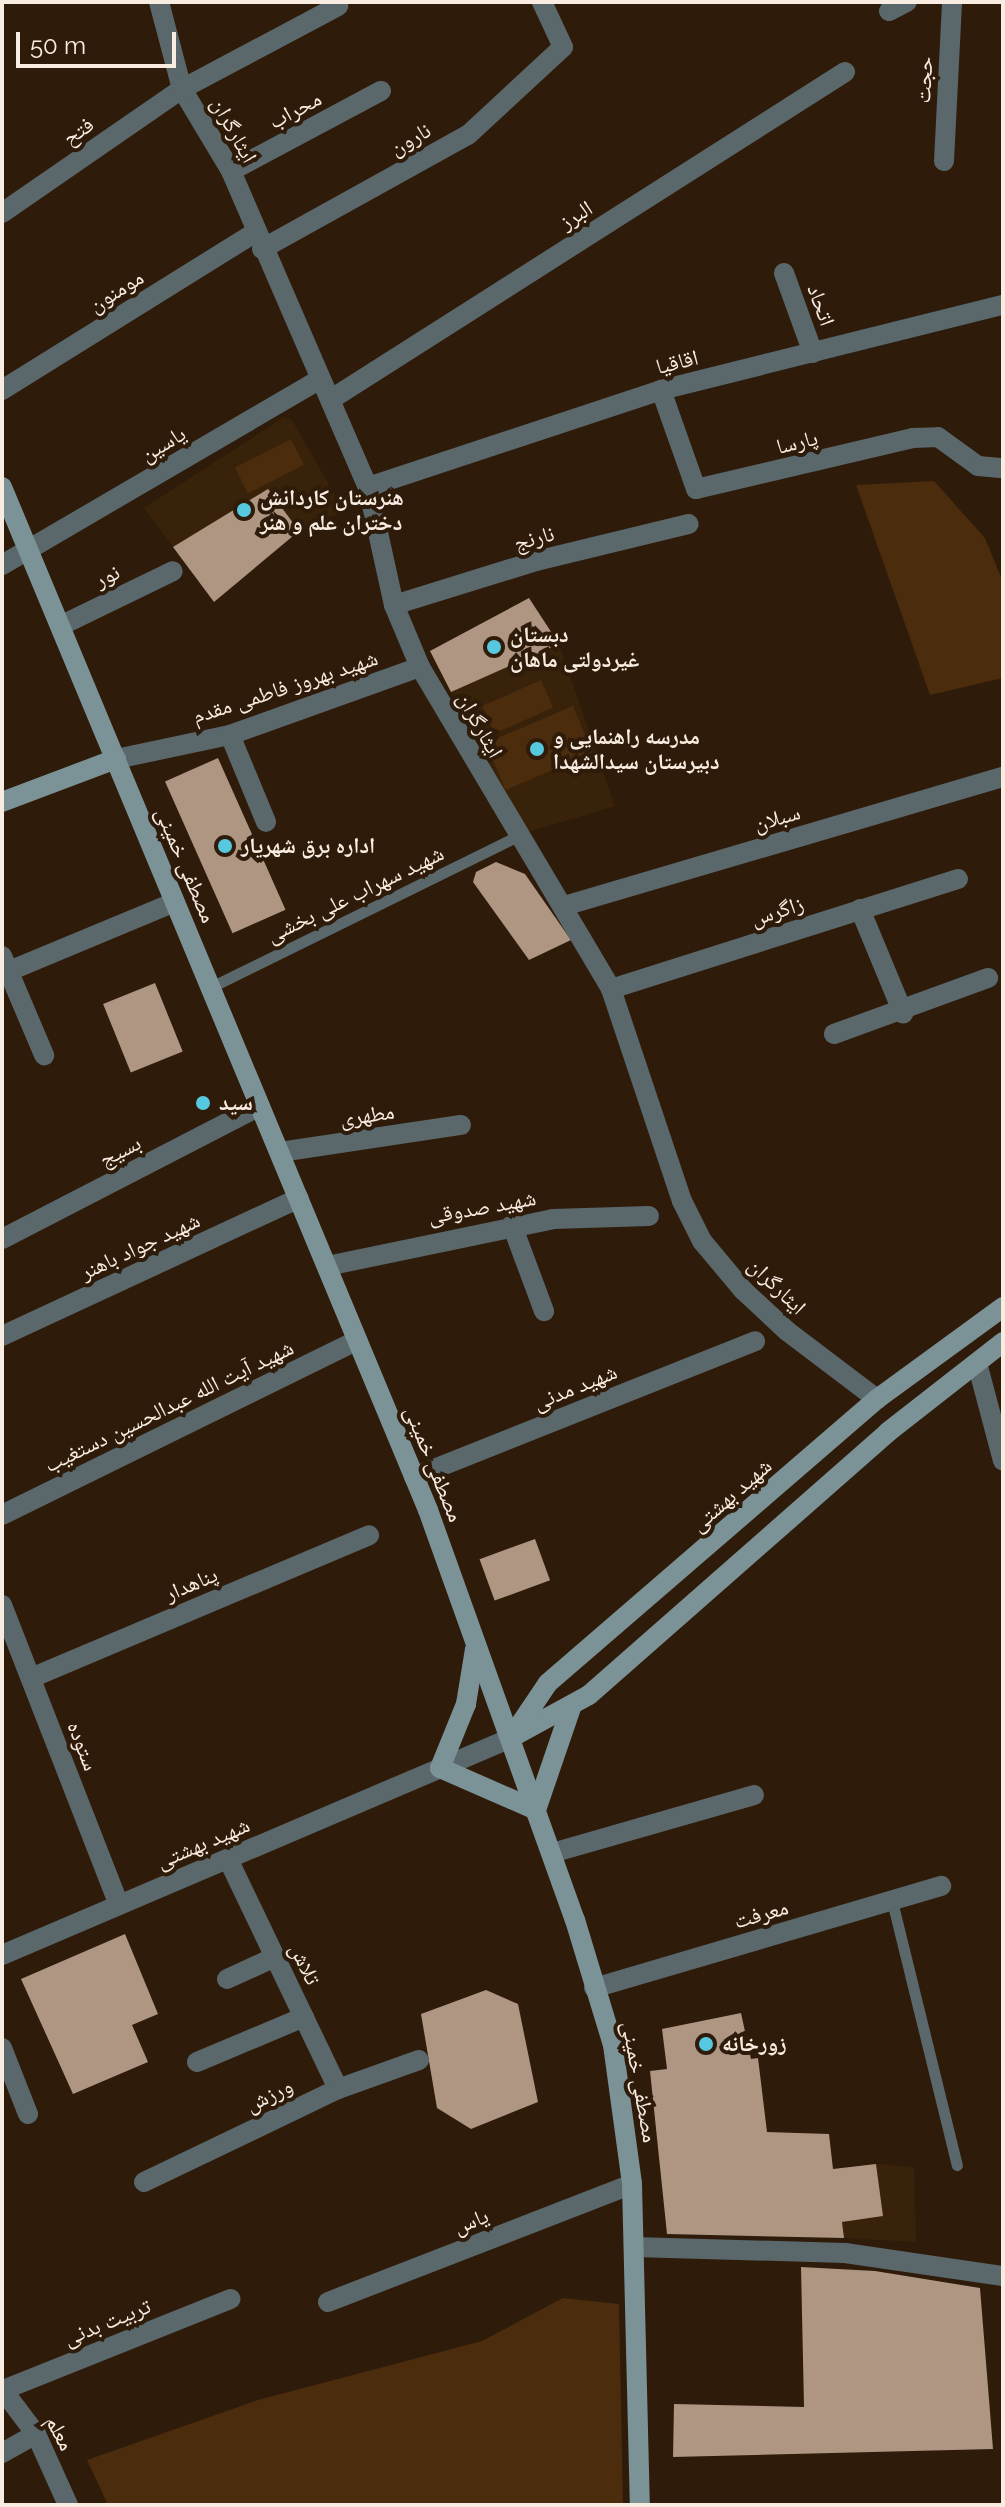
<!DOCTYPE html>
<meta charset="utf-8">
<style>
body{margin:0}
#map{position:relative;width:1005px;height:2507px;overflow:hidden;background:#2e1b0a;font-family:Raleway,"Noto Naskh Arabic",sans-serif}
div>[style]{position:absolute}
.built>*{inset:0;background:#39220a}
.green>*{inset:0;background:#4b2c0d;transform-origin:0 0}
.building>*{inset:0;background:#ae9682;transform-origin:0 0}
.service>*{height:11px;margin:-5.5px;padding:0 5.5px;transform-origin:5.5px;border-radius:5.5px;background:#5a686c}
.minor>*{height:20px;margin:-10px;padding:0 10px;transform-origin:10px;border-radius:10px;background:#5a686c}
.tertiary>*{height:20px;margin:-10px;padding:0 10px;transform-origin:10px;border-radius:10px;background:#5a686c}
.secondary>*{height:20px;margin:-10px;padding:0 10px;transform-origin:10px;border-radius:10px;background:#7b9297}
.dots>*{width:22px;height:22px;translate:-50% -50%;box-sizing:border-box;border:4px solid #2e1b0a;border-radius:50%}
span{translate:-50% -50%;white-space:nowrap;text-align:center;line-height:1.15;-webkit-text-stroke:8px #2e1b0a;paint-order:stroke}
.street-label{font-size:22px;color:#f9ece1}
.poi-label{font-size:22px;color:#f9ece1;font-weight:700}
.left{translate:0 -50%;text-align:left}
.frame{position:absolute;inset:0;border:4px solid #f9ece1;pointer-events:none}
.scale{position:absolute;left:16px;top:32px;width:160px;height:36px;box-sizing:border-box;border:4px solid #f9ece1;border-top:0;padding-left:10px;font-size:24px;line-height:28px;white-space:nowrap;color:#f9ece1;-webkit-text-stroke:6px #2e1b0a;paint-order:stroke}
</style>
<div id="map">
<div class="built">
<i style="clip-path:polygon(284px 417px,292px 420px,344px 511px,299px 531px,214px 602px,144px 508px)"></i>
<i style="clip-path:polygon(529px 598px,559px 644px,615px 806px,522px 834px,430px 651px)"></i>
<i style="clip-path:polygon(876px 2164px,914px 2167px,916px 2242px,844px 2238px,842px 2222px,883px 2216px)"></i>
</div>
<div class="green">
<i style="left:291px;top:439px;width:29px;height:63px;rotate:63deg"></i>
<i style="clip-path:polygon(934px 481px,985px 538px,1003px 582px,1003px 678px,930px 695px,856px 485px)"></i>
<i style="left:541px;top:680px;width:30px;height:64px;rotate:66deg"></i>
<i style="left:573px;top:706px;width:51px;height:95px;rotate:67deg"></i>
<i style="clip-path:polygon(563px 2298px,619px 2304px,623px 2505px,108px 2505px,87px 2460px,258px 2400px,482px 2341px)"></i>
</div>
<div class="building">
<i style="clip-path:polygon(268px 489px,299px 531px,214px 602px,173px 547px)"></i>
<i style="clip-path:polygon(529px 598px,559px 644px,451px 692px,430px 651px)"></i>
<i style="left:218px;top:758px;width:166px;height:58px;rotate:66deg"></i>
<i style="clip-path:polygon(496px 862px,525px 874px,571px 940px,529px 960px,473px 882px,476px 872px)"></i>
<i style="left:155px;top:983px;width:74px;height:56px;rotate:68deg"></i>
<i style="left:535px;top:1539px;width:44px;height:59px;rotate:70deg"></i>
<i style="clip-path:polygon(125px 1934px,158px 2014px,132px 2025px,148px 2062px,73px 2094px,21px 1979px)"></i>
<i style="clip-path:polygon(486px 1990px,518px 2004px,538px 2102px,471px 2129px,437px 2108px,421px 2014px)"></i>
<i style="clip-path:polygon(741px 2013px,751px 2059px,758px 2058px,767px 2132px,829px 2134px,833px 2169px,876px 2164px,883px 2216px,842px 2222px,844px 2238px,667px 2234px,650px 2071px,667px 2069px,662px 2029px)"></i>
<i style="clip-path:polygon(801px 2267px,875px 2271px,980px 2288px,993px 2449px,673px 2457px,674px 2404px,804px 2407px)"></i>
</div>
<div class="service">
<i style="left:211px;top:987px;width:342px;rotate:-26.2deg"></i>
<i style="left:892px;top:1901px;width:272px;rotate:76.2deg"></i>
</div>
<div class="minor">
<i style="left:159px;top:2px;width:90px;rotate:75.2deg"></i>
<i style="left:182px;top:89px;width:96px;rotate:59.1deg"></i>
<i style="left:231px;top:171px;width:344px;rotate:66.6deg"></i>
<i style="left:368px;top:487px;width:121px;rotate:77.6deg"></i>
<i style="left:394px;top:605px;width:67px;rotate:67.2deg"></i>
<i style="left:420px;top:667px;width:374px;rotate:59.3deg"></i>
<i style="left:611px;top:989px;width:224px;rotate:71.5deg"></i>
<i style="left:682px;top:1201px;width:45px;rotate:63.4deg"></i>
<i style="left:702px;top:1241px;width:64px;rotate:50.1deg"></i>
<i style="left:743px;top:1290px;width:60px;rotate:43deg"></i>
<i style="left:787px;top:1331px;width:113px;rotate:37.1deg"></i>
<i style="left:889px;top:11px;width:20px;rotate:-27deg"></i>
<i style="left:944px;top:161px;width:159px;rotate:-87.1deg"></i>
<i style="left:231px;top:171px;width:170px;rotate:-28.1deg"></i>
<i style="left:2px;top:213px;width:219px;rotate:-34.6deg"></i>
<i style="left:182px;top:89px;width:177px;rotate:-28deg"></i>
<i style="left:262px;top:249px;width:235px;rotate:-29deg"></i>
<i style="left:468px;top:135px;width:129px;rotate:-42.8deg"></i>
<i style="left:563px;top:47px;width:50px;rotate:-115deg"></i>
<i style="left:784px;top:273px;width:85px;rotate:70.1deg"></i>
<i style="left:2px;top:390px;width:299px;rotate:-31.9deg"></i>
<i style="left:661px;top:390px;width:105px;rotate:70.5deg"></i>
<i style="left:696px;top:489px;width:223px;rotate:-13.2deg"></i>
<i style="left:913px;top:438px;width:25px;rotate:-2deg"></i>
<i style="left:938px;top:437px;width:49px;rotate:35.9deg"></i>
<i style="left:978px;top:466px;width:25px;rotate:5deg"></i>
<i style="left:333px;top:398px;width:607px;rotate:-32.49deg"></i>
<i style="left:368px;top:487px;width:309px;rotate:-18.3deg"></i>
<i style="left:661px;top:390px;width:352px;rotate:-14deg"></i>
<i style="left:2px;top:565px;width:367px;rotate:-30.3deg"></i>
<i style="left:394px;top:605px;width:149px;rotate:-17.2deg"></i>
<i style="left:536px;top:561px;width:157px;rotate:-13.6deg"></i>
<i style="left:62px;top:625px;width:123px;rotate:-25.9deg"></i>
<i style="left:230px;top:735px;width:94px;rotate:67.5deg"></i>
<i style="left:116px;top:759px;width:116px;rotate:-11.9deg"></i>
<i style="left:230px;top:735px;width:202px;rotate:-19.7deg"></i>
<i style="left:564px;top:906px;width:458px;rotate:-16.4deg"></i>
<i style="left:860px;top:909px;width:113px;rotate:67.5deg"></i>
<i style="left:2px;top:956px;width:108px;rotate:67deg"></i>
<i style="left:2px;top:974px;width:187px;rotate:-22.6deg"></i>
<i style="left:611px;top:989px;width:364px;rotate:-17.6deg"></i>
<i style="left:834px;top:1034px;width:164px;rotate:-20deg"></i>
<i style="left:280px;top:1152px;width:183px;rotate:-8.5deg"></i>
<i style="left:512px;top:1225px;width:92px;rotate:69.6deg"></i>
<i style="left:327px;top:1266px;width:231px;rotate:-11.7deg"></i>
<i style="left:553px;top:1219px;width:96px;rotate:-1.8deg"></i>
<i style="left:2px;top:1336px;width:327px;rotate:-24.9deg"></i>
<i style="left:977px;top:1363px;width:101px;rotate:75.1deg"></i>
<i style="left:414px;top:1477px;width:367px;rotate:-21.7deg"></i>
<i style="left:2px;top:1515px;width:396px;rotate:-26.2deg"></i>
<i style="left:2px;top:1605px;width:322px;rotate:68.7deg"></i>
<i style="left:31px;top:1678px;width:367px;rotate:-22.9deg"></i>
<i style="left:552px;top:1853px;width:210px;rotate:-16deg"></i>
<i style="left:228px;top:1859px;width:255px;rotate:64.4deg"></i>
<i style="left:227px;top:1979px;width:53px;rotate:-24.6deg"></i>
<i style="left:594px;top:1988px;width:362px;rotate:-16.4deg"></i>
<i style="left:2px;top:2048px;width:71px;rotate:68.5deg"></i>
<i style="left:197px;top:2062px;width:116px;rotate:-22.8deg"></i>
<i style="left:144px;top:2182px;width:215px;rotate:-25.6deg"></i>
<i style="left:338px;top:2089px;width:86px;rotate:-19.7deg"></i>
<i style="left:634px;top:2247px;width:211px;rotate:1.6deg"></i>
<i style="left:845px;top:2253px;width:160px;rotate:8.3deg"></i>
<i style="left:328px;top:2302px;width:326px;rotate:-21.2deg"></i>
<i style="left:3px;top:2390px;width:245px;rotate:-21.8deg"></i>
<i style="left:2px;top:2453px;width:39px;rotate:-29deg"></i>
</div>
<div class="tertiary">
<i style="left:2px;top:1239px;width:290px;rotate:-27.3deg"></i>
<i style="left:2px;top:1955px;width:553px;rotate:-23.09deg"></i>
<i style="left:2px;top:2389px;width:56px;rotate:52.9deg"></i>
<i style="left:36px;top:2434px;width:78px;rotate:65.7deg"></i>
</div>
<div class="secondary">
<i style="left:2px;top:487px;width:1108px;rotate:67.39deg"></i>
<i style="left:428px;top:1510px;width:436px;rotate:70.3deg"></i>
<i style="left:575px;top:1920px;width:131px;rotate:73.1deg"></i>
<i style="left:613px;top:2045px;width:140px;rotate:82.2deg"></i>
<i style="left:632px;top:2184px;width:321px;rotate:88.6deg"></i>
<i style="left:2px;top:802px;width:122px;rotate:-20.7deg"></i>
<i style="left:475px;top:1649px;width:56px;rotate:99.3deg"></i>
<i style="left:466px;top:1704px;width:69px;rotate:112.1deg"></i>
<i style="left:440px;top:1768px;width:105px;rotate:23.6deg"></i>
<i style="left:536px;top:1810px;width:111px;rotate:-71.1deg"></i>
<i style="left:514px;top:1736px;width:85px;rotate:-28.7deg"></i>
<i style="left:589px;top:1695px;width:398px;rotate:-41.3deg"></i>
<i style="left:888px;top:1432px;width:146px;rotate:-38deg"></i>
<i style="left:511px;top:1738px;width:66px;rotate:-56.1deg"></i>
<i style="left:548px;top:1683px;width:435px;rotate:-40.8deg"></i>
<i style="left:877px;top:1399px;width:156px;rotate:-36.1deg"></i>
</div>
<div class="dots">
<i style="left:244px;top:510px;background:#56c9e1"></i>
<i style="left:494px;top:647px;background:#56c9e1"></i>
<i style="left:537px;top:749px;background:#56c9e1"></i>
<i style="left:225px;top:846px;background:#56c9e1"></i>
<i style="left:203px;top:1103px;background:#56c9e1"></i>
<i style="left:706px;top:2044px;background:#56c9e1"></i>
</div>
<div class="street-label">
<span style="left:924px;top:80px;rotate:-87deg">حجت</span>
<span style="left:295px;top:110px;rotate:-28deg">محراب</span>
<span style="left:234px;top:130px;rotate:61deg">ایثارگران</span>
<span style="left:78px;top:131px;rotate:-34deg">فتح</span>
<span style="left:410px;top:139px;rotate:-29deg">نارون</span>
<span style="left:576px;top:215px;rotate:-32deg">البرز</span>
<span style="left:116px;top:291px;rotate:-32deg">مومنون</span>
<span style="left:821px;top:305px;rotate:70deg">اتحاد</span>
<span style="left:677px;top:362px;rotate:-14deg">اقاقیا</span>
<span style="left:797px;top:442px;rotate:-14deg">پارسا</span>
<span style="left:163px;top:444px;rotate:-31deg">یاسین</span>
<span style="left:534px;top:538px;rotate:-15deg">نارنج</span>
<span style="left:107px;top:576px;rotate:-26deg">نور</span>
<span style="left:285px;top:687px;rotate:-18deg">شهید بهروز فاطمی مقدم</span>
<span style="left:480px;top:725px;rotate:61deg">ایثارگران</span>
<span style="left:777px;top:818px;rotate:-16deg">سبلان</span>
<span style="left:186px;top:865px;rotate:67deg">مصطفی خمینی</span>
<span style="left:355px;top:894px;rotate:-26deg">شهید سهراب علی بخشی</span>
<span style="left:777px;top:911px;rotate:-18deg">زاگرس</span>
<span style="left:367px;top:1115px;rotate:-8deg">مطهری</span>
<span style="left:120px;top:1151px;rotate:-27deg">بسیج</span>
<span style="left:482px;top:1207px;rotate:-10deg">شهید صدوقی</span>
<span style="left:140px;top:1246px;rotate:-25deg">شهید جواد باهنر</span>
<span style="left:777px;top:1286px;rotate:44deg">ایثارگران</span>
<span style="left:575px;top:1387px;rotate:-22deg">شهید مدنی</span>
<span style="left:169px;top:1406px;rotate:-26deg">شهید آیت الله عبدالحسین دستغیب</span>
<span style="left:434px;top:1464px;rotate:68deg">مصطفی خمینی</span>
<span style="left:731px;top:1495px;rotate:-41deg">شهید بهشتی</span>
<span style="left:191px;top:1584px;rotate:-23deg">پناهدار</span>
<span style="left:83px;top:1746px;rotate:69deg">ستوده</span>
<span style="left:203px;top:1843px;rotate:-23deg">شهید بهشتی</span>
<span style="left:761px;top:1914px;rotate:-16deg">معرفت</span>
<span style="left:305px;top:1964px;rotate:64deg">تلاش</span>
<span style="left:640px;top:2082px;rotate:80deg">مصطفی خمینی</span>
<span style="left:269px;top:2095px;rotate:-26deg">ورزش</span>
<span style="left:471px;top:2221px;rotate:-21deg">یاس</span>
<span style="left:107px;top:2322px;rotate:-22deg">تربیت بدنی</span>
<span style="left:60px;top:2433px;rotate:62deg">معلم</span>
</div>
<div class="poi-label">
<span class="left" style="left:260px;top:510px">هنرستان کاردانش<br>دختران علم و هنر</span>
<span class="left" style="left:510px;top:647px">دبستان<br>غیردولتی ماهان</span>
<span class="left" style="left:553px;top:749px">مدرسه راهنمایی و<br>دبیرستان سیدالشهدا</span>
<span class="left" style="left:241px;top:846px">اداره برق شهریار</span>
<span class="left" style="left:219px;top:1103px">سید</span>
<span class="left" style="left:722px;top:2044px">زورخانه</span>
</div>
<div class="frame"></div>
<div class="scale">50 m</div>
</div>
